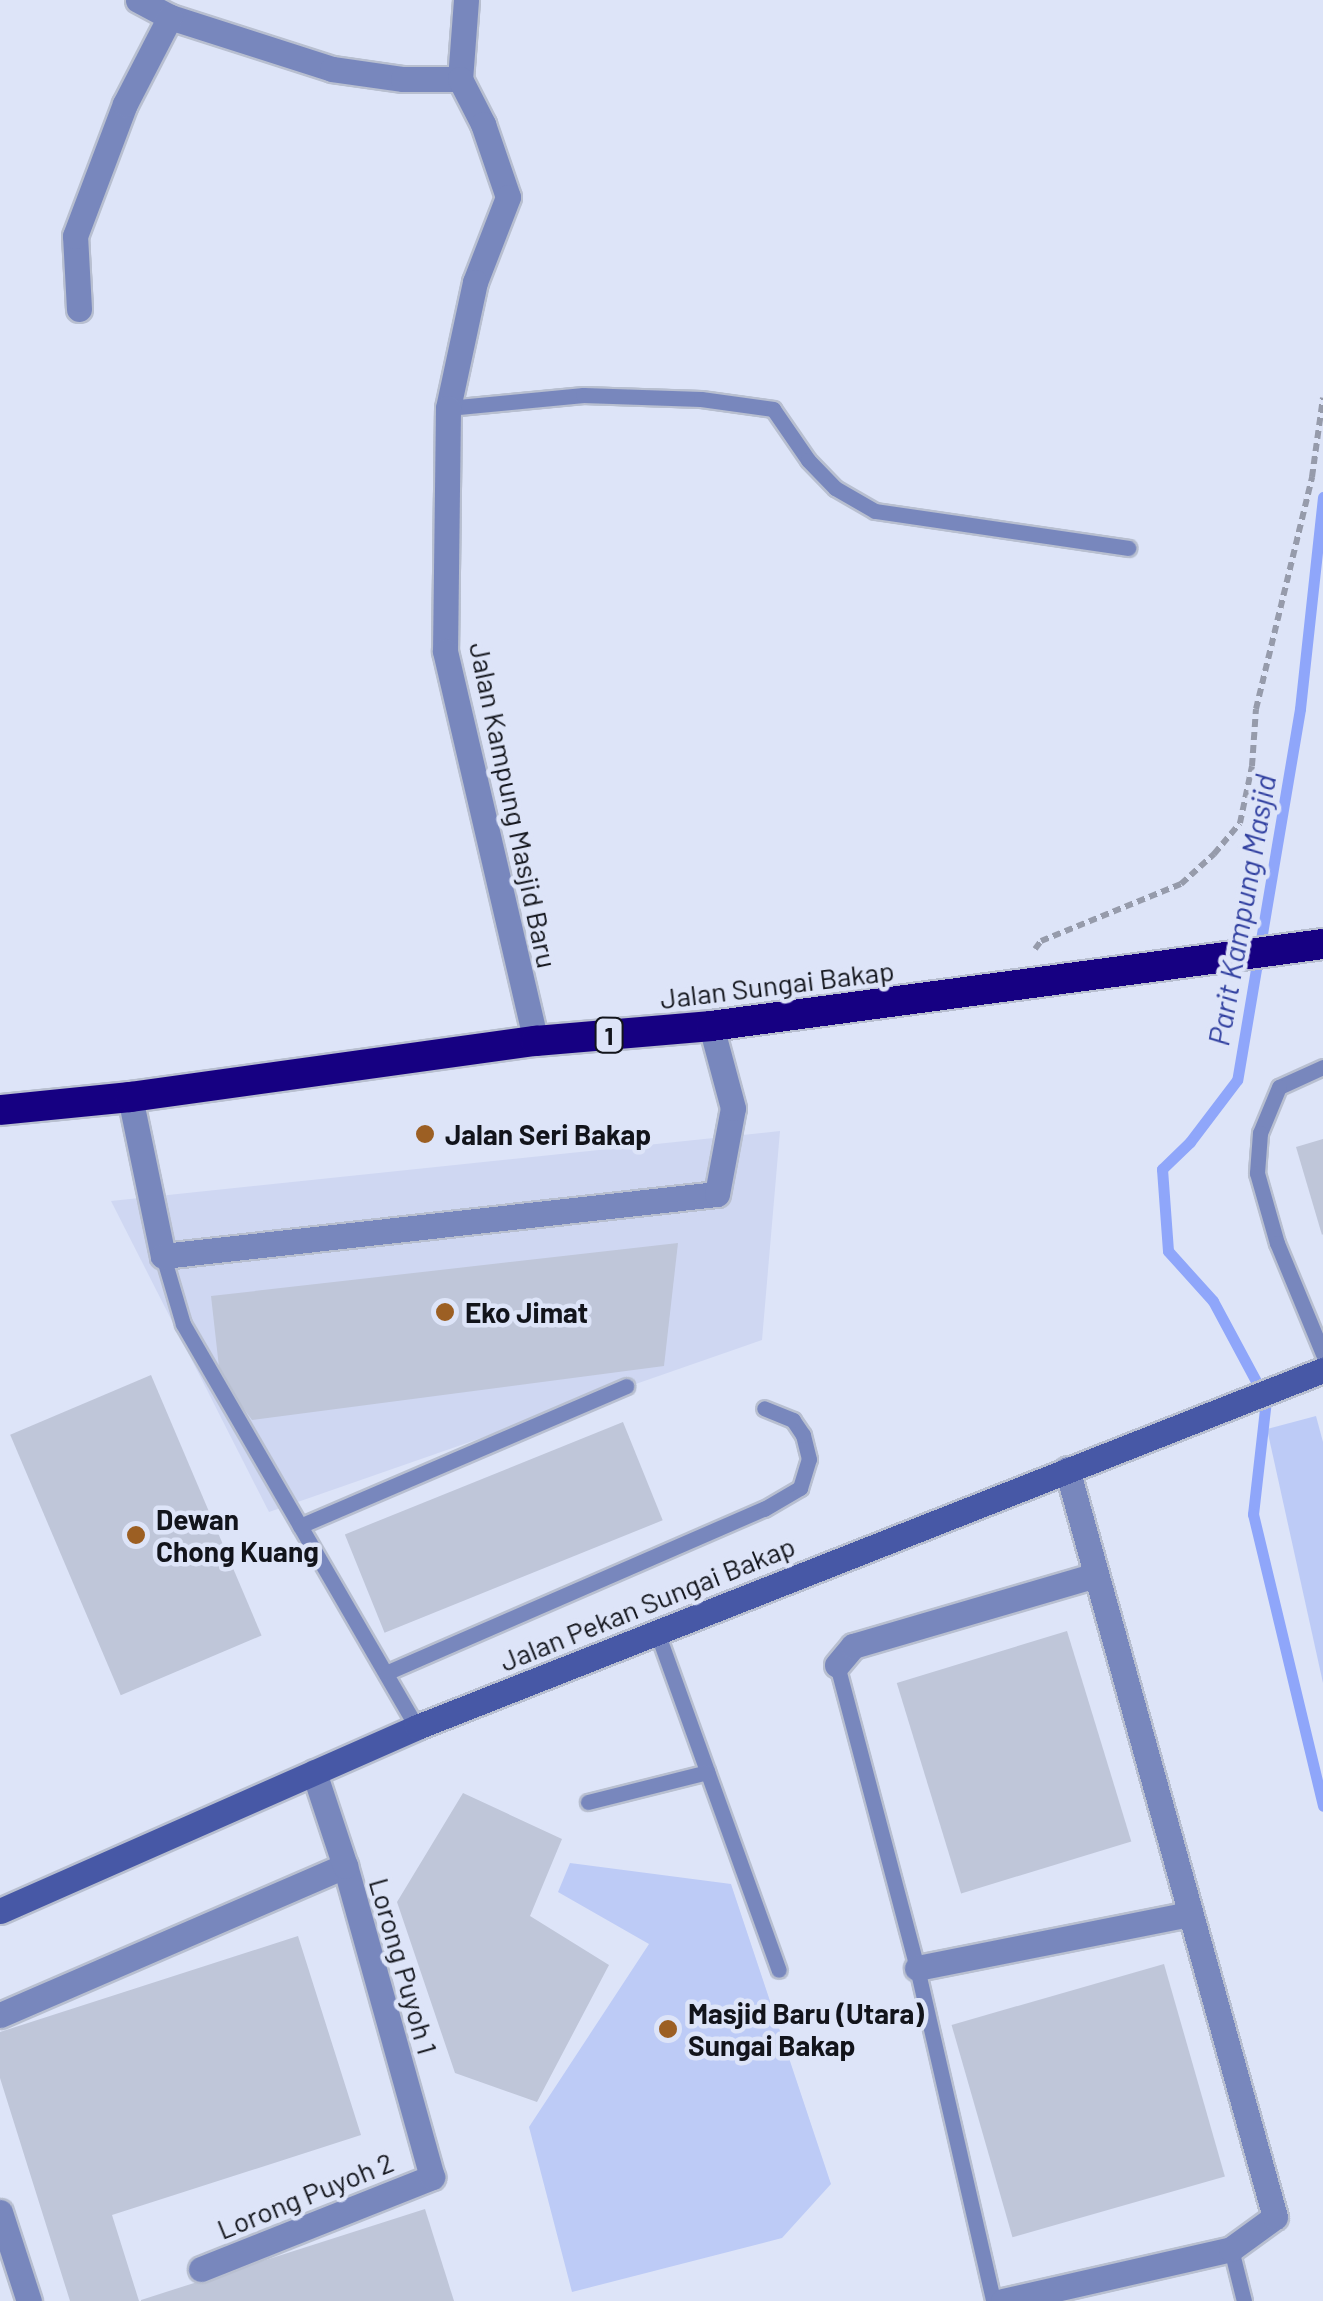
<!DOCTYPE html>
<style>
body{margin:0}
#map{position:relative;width:1323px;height:2301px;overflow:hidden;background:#dde4f8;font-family:Barlow,sans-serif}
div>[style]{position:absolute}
.built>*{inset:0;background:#cfd7f2}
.green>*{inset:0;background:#bdcbf6}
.stream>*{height:11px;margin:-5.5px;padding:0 5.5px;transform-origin:5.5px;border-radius:5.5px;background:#8fa6fa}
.building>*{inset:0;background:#bfc6d9;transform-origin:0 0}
.path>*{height:6px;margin-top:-3px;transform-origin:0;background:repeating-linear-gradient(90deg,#969bab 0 8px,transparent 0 13px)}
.roads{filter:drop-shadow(2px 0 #b8bfd0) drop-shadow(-2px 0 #b8bfd0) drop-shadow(0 2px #b8bfd0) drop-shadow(0 -2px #b8bfd0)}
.lane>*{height:15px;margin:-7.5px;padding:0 7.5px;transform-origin:7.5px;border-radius:7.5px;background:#7887bd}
.street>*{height:25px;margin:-12.5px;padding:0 12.5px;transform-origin:12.5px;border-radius:12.5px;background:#7887bd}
.secondary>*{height:25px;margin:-12.5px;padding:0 12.5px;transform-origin:12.5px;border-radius:12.5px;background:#4758a6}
.highway>*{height:30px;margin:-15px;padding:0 15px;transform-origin:15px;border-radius:15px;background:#160082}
.dots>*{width:28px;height:28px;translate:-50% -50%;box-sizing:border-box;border:5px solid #dde4f8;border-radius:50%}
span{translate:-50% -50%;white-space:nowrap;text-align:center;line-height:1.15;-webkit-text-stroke:9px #dde4f8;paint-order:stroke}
.shield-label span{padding:2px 8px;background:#dde4f8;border:2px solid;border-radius:8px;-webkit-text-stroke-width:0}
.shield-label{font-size:25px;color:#12141b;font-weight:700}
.street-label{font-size:28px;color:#12141b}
.poi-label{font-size:28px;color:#12141b;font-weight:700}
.left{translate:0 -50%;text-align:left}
.water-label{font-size:30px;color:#3140a0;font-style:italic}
</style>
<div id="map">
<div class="built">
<i style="clip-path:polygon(780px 1131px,762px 1340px,269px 1512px,111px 1201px)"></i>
</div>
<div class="green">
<i style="clip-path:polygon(1316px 1416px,1323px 1442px,1323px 1683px,1267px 1429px)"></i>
<i style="clip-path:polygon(570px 1863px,731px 1884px,831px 2184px,782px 2238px,572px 2292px,529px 2127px,649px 1944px,558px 1892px)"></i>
</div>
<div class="stream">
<i style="left:1323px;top:497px;width:213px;rotate:96.2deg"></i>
<i style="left:1300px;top:709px;width:376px;rotate:99.6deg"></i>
<i style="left:1237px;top:1080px;width:78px;rotate:127.2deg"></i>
<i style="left:1190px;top:1142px;width:39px;rotate:136deg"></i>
<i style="left:1162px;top:1169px;width:82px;rotate:85.8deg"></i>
<i style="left:1168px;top:1251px;width:67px;rotate:48deg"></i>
<i style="left:1213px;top:1301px;width:112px;rotate:61.8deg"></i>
<i style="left:1266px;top:1400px;width:115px;rotate:96.5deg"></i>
<i style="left:1253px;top:1514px;width:300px;rotate:76.5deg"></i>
</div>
<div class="building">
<i style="clip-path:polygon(1323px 1139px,1323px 1234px,1322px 1235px,1296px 1147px)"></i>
<i style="clip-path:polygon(678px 1243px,664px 1366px,252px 1420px,220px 1376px,211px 1296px)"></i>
<i style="left:151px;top:1375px;width:283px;height:153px;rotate:67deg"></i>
<i style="left:623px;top:1422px;width:106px;height:300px;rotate:68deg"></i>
<i style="left:1067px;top:1631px;width:220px;height:178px;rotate:73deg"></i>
<i style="clip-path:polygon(463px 1793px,562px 1839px,530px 1916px,609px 1965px,537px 2102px,455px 2073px,397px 1902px)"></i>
<i style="clip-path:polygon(298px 1936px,361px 2135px,112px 2215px,139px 2301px,70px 2301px,0 2078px,0 2032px)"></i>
<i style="left:1164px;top:1964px;width:221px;height:221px;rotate:74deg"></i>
<i style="clip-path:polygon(425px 2209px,454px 2301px,141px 2301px,141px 2300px)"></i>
</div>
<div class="path">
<i style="left:1035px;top:949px;width:10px;rotate:-53deg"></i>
<i style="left:1041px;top:941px;width:151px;rotate:-22.2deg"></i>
<i style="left:1181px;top:884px;width:45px;rotate:-42.3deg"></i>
<i style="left:1214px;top:854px;width:40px;rotate:-50deg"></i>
<i style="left:1240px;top:823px;width:58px;rotate:-78.1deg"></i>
<i style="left:1252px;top:766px;width:57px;rotate:-86deg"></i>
<i style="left:1256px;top:709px;width:239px;rotate:-76.4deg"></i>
<i style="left:1312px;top:477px;width:80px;rotate:-82.1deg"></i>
</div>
<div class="roads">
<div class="lane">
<i style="left:448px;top:408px;width:136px;rotate:-5.5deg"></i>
<i style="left:583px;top:395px;width:118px;rotate:1.9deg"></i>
<i style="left:701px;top:399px;width:73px;rotate:7.9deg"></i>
<i style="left:773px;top:409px;width:62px;rotate:55.5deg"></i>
<i style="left:808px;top:460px;width:39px;rotate:46deg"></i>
<i style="left:835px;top:488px;width:46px;rotate:29.9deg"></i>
<i style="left:875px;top:511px;width:256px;rotate:8.3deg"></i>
<i style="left:1323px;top:1067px;width:48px;rotate:155.6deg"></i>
<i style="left:1279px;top:1087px;width:50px;rotate:112.4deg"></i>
<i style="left:1260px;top:1133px;width:40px;rotate:94.3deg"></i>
<i style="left:1257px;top:1173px;width:73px;rotate:74.1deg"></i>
<i style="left:1277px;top:1243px;width:120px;rotate:67.5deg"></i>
<i style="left:163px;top:1256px;width:71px;rotate:73.6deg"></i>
<i style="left:183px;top:1324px;width:466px;rotate:59.9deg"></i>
<i style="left:300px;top:1526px;width:355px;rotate:-23.2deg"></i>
<i style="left:657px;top:1632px;width:359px;rotate:70.2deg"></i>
<i style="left:837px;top:1665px;width:313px;rotate:75.2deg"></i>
<i style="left:917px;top:1968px;width:342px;rotate:77.1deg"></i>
<i style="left:386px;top:1673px;width:412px;rotate:-23.5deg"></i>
<i style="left:764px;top:1509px;width:42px;rotate:-30.3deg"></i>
<i style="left:800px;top:1488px;width:30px;rotate:-73deg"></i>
<i style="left:809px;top:1459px;width:25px;rotate:-104deg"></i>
<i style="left:803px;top:1435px;width:18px;rotate:-124deg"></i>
<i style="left:793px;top:1420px;width:31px;rotate:-158deg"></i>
<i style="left:588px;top:1802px;width:123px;rotate:-14.1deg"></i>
<i style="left:1231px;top:2249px;width:54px;rotate:76deg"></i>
</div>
<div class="street">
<i style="left:138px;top:0;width:36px;rotate:28deg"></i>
<i style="left:170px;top:17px;width:170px;rotate:17.8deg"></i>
<i style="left:332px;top:69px;width:72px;rotate:8deg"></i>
<i style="left:403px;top:79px;width:57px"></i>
<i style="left:466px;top:0;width:79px;rotate:94.3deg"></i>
<i style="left:460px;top:79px;width:51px;rotate:62.9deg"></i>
<i style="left:483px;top:124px;width:77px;rotate:71.1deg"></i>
<i style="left:508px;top:197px;width:91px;rotate:111.2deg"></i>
<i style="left:475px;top:282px;width:129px;rotate:102.1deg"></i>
<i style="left:448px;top:408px;width:243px;rotate:90.7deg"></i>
<i style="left:445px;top:651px;width:400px;rotate:76.9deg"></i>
<i style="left:79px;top:309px;width:73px;rotate:-93.1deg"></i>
<i style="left:75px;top:236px;width:141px;rotate:-69.3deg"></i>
<i style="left:125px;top:104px;width:98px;rotate:-62.7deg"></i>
<i style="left:130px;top:1097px;width:162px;rotate:78.3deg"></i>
<i style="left:163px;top:1256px;width:557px;rotate:-6.39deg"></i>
<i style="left:717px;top:1194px;width:87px;rotate:-79.5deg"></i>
<i style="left:733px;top:1108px;width:85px;rotate:-105deg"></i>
<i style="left:837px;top:1665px;width:25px;rotate:-50deg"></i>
<i style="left:853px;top:1646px;width:253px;rotate:-16.3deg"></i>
<i style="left:917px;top:1968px;width:278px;rotate:-11.2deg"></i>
<i style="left:0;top:2015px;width:376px;rotate:-23.4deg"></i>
<i style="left:0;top:2212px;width:94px;rotate:72deg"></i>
<i style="left:201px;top:2269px;width:249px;rotate:-21.7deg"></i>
<i style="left:432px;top:2177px;width:323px;rotate:-105.6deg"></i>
<i style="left:345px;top:1866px;width:99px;rotate:-108.3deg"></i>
<i style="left:1003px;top:2301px;width:234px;rotate:-12.8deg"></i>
<i style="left:1231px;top:2249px;width:54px;rotate:-36deg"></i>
<i style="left:1275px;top:2217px;width:776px;rotate:-105.54deg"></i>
</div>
<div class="secondary">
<i style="left:0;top:1911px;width:456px;rotate:-23.8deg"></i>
<i style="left:417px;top:1727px;width:974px;rotate:-21.51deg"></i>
</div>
<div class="highway">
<i style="left:0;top:1110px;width:131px;rotate:-5.7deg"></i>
<i style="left:130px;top:1097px;width:410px;rotate:-7.9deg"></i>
<i style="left:536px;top:1041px;width:176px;rotate:-4.9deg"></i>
<i style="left:711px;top:1026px;width:617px;rotate:-7.63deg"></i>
</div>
</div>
<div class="dots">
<i style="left:425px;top:1134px;background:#9c5f23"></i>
<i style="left:445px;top:1312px;background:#9c5f23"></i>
<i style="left:136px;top:1535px;background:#9c5f23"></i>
<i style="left:668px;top:2029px;background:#9c5f23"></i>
</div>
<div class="shield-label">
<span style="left:609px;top:1035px">1</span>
</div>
<div class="street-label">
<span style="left:514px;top:805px;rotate:78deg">Jalan Kampung Masjid Baru</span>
<span style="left:777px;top:984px;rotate:-7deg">Jalan Sungai Bakap</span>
<span style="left:647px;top:1603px;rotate:-22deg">Jalan Pekan Sungai Bakap</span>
<span style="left:404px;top:1966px;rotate:74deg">Lorong Puyoh 1</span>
<span style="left:305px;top:2195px;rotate:-22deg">Lorong Puyoh 2</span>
</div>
<div class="poi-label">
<span class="left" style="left:445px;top:1134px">Jalan Seri Bakap</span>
<span class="left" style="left:465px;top:1312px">Eko Jimat</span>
<span class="left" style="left:156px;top:1535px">Dewan<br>Chong Kuang</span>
<span class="left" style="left:688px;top:2029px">Masjid Baru (Utara)<br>Sungai Bakap</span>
</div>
<div class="water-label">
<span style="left:1241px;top:910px;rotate:-80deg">Parit Kampung Masjid</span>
</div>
</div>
